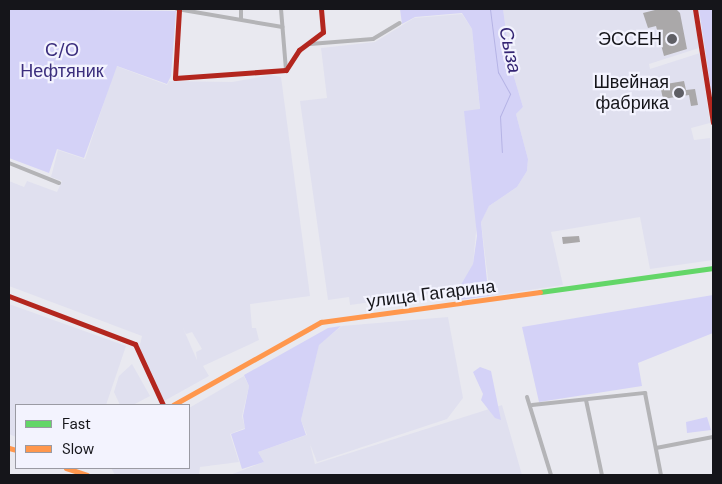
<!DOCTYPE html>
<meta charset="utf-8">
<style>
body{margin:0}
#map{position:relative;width:722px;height:484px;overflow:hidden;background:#e9e9f0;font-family:"DM Sans",sans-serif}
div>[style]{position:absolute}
.built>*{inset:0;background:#e0e0ef}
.green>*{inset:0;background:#d4d2f7}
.stream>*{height:1px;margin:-0.5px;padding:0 0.5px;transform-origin:0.5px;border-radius:0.5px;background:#b5b3e5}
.building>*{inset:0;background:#aaa8a9}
.street>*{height:4px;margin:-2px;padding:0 2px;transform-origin:2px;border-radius:2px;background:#b4b4b7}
.fast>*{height:5px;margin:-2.5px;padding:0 2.5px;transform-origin:2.5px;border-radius:2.5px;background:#63d668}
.slow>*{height:5px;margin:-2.5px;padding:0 2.5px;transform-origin:2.5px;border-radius:2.5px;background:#ff974d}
.jam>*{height:5px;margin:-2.5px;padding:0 2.5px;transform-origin:2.5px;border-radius:2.5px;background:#b3261e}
.dots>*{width:14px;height:14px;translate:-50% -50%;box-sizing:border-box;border:2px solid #f3f3fe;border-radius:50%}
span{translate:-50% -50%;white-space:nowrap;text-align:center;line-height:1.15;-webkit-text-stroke:4.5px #f3f3fe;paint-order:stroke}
.poi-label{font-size:18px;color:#15151a}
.right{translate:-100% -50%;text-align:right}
.park-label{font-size:18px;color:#3b2e7d}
.street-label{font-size:18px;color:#15151a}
.water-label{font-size:19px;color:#342573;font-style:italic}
.frame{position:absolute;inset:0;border:10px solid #15151a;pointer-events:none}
.legend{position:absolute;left:15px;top:404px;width:175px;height:65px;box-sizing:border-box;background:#f3f3fe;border:1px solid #9a9aa3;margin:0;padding:6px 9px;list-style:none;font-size:15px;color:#15151a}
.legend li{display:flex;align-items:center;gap:10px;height:25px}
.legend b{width:25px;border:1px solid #9a9aa3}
</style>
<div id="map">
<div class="built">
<i style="clip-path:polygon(503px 9px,693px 9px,699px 48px,649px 64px,650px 69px,700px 53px,710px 123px,691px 128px,694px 140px,710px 138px,713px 260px,650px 269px,640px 217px,551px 232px,563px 285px,490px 296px,481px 221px,489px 206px,517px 187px,527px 171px,528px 159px,516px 114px,523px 107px,511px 67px)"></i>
<i style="clip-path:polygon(462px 14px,472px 29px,480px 110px,465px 111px,477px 222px,473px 264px,467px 278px,459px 290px,350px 305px,349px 297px,328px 300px,300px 101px,327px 98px,321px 48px,375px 42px,414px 18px)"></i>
<i style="clip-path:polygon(evenodd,116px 66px,167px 85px,169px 81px,232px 82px,271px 75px,281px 77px,310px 296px,250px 304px,252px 328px,256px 328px,259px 340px,203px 366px,209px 376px,164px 401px,139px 349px,142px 336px,9px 286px,9px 181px,24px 187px,27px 181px,57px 192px,62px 181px,51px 177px,58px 150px,85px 159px,116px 66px,183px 328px,186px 334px,192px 332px,202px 349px,196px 352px,197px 360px,183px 328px)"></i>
<i style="clip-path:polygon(9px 304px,126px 346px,106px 405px,16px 405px,16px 437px,9px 434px)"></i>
<i style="clip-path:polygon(448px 317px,463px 398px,447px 419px,317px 462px,310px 444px,315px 464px,502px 405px,522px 475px,230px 475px,264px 462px,258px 452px,307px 435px,301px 420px,319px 344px,342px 326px)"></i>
<i style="clip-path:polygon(132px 364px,150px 396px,133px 405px,120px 405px,114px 392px,119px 376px)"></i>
<i style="clip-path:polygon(244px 376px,249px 386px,242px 416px,245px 428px,230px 434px,239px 462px,200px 467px,199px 475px,115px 475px,111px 468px,189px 468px,189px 408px)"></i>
</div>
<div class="green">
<i style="clip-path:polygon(9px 9px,176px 11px,171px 76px,167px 84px,117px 66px,84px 158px,57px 149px,49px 173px,9px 158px)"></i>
<i style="clip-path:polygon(400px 9px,503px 9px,511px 67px,523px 107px,516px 114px,528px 159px,527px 171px,517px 187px,489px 206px,481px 222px,487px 281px,494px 291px,489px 296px,460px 300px,455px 295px,473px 264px,477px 236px,464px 111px,480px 109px,472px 29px,462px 13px,415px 17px,402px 24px)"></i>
<i style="clip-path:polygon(699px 9px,713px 9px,713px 103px)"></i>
<i style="clip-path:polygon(713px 295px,713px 333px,638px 363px,642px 386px,539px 402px,522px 327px)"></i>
<i style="clip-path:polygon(341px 326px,319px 345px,301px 420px,306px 435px,258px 452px,264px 462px,242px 469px,231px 434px,245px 429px,243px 416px,249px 386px,244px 375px,328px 328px)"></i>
<i style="clip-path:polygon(480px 367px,491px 371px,501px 420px,495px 418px,481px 400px,483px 394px,473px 372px)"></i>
<i style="clip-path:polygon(707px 417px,711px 430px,687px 433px,686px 422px)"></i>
</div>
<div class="stream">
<i style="left:490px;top:9px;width:64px;rotate:82.8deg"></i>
<i style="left:498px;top:72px;width:25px;rotate:61deg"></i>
<i style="left:510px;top:94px;width:24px;rotate:114deg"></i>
<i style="left:500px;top:116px;width:36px;rotate:87deg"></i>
</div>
<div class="building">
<i style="clip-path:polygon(659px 9px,676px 9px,680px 13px,687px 49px,664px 56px,656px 26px,648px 28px,643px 13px)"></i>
<i style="clip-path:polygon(684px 81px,686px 90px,695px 89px,698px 105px,691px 106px,689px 95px,663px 99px,660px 85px)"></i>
<i style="clip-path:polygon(579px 236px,580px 242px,563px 244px,562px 237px)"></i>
</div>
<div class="street">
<i style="left:177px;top:9px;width:107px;rotate:9.7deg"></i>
<i style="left:241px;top:9px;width:10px;rotate:90deg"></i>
<i style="left:281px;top:9px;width:61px;rotate:85.3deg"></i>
<i style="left:310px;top:44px;width:63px;rotate:-4.5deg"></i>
<i style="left:373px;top:39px;width:31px;rotate:-31deg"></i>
<i style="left:9px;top:163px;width:54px;rotate:21.8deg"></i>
<i style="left:527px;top:397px;width:82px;rotate:72.9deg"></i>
<i style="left:586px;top:400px;width:77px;rotate:78deg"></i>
<i style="left:532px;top:405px;width:114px;rotate:-6.1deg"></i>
<i style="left:645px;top:393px;width:84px;rotate:79deg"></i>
<i style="left:656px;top:448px;width:58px;rotate:-10.9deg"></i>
</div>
<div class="fast">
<i style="left:540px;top:292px;width:175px;rotate:-7.9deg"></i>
</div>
<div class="slow">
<i style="left:173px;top:405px;width:170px;rotate:-29.3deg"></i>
<i style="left:321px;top:322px;width:221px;rotate:-7.8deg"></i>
<i style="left:9px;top:448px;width:7px;rotate:16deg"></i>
<i style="left:66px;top:468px;width:22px;rotate:18deg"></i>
</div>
<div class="jam">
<i style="left:695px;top:9px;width:115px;rotate:81deg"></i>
<i style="left:179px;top:10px;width:68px;rotate:93.4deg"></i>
<i style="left:175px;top:78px;width:111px;rotate:-4.1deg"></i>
<i style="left:286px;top:70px;width:24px;rotate:-57deg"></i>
<i style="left:299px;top:50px;width:30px;rotate:-37deg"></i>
<i style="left:323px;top:32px;width:23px;rotate:-95deg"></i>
<i style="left:9px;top:296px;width:135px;rotate:20.9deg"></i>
<i style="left:135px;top:344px;width:67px;rotate:65.3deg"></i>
</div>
<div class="dots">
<i style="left:672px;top:39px;background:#5f5f65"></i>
<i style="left:679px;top:93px;background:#5f5f65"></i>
</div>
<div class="poi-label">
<span class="right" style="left:662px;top:39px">ЭССЕН</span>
<span class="right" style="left:669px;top:93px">Швейная<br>фабрика</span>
</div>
<div class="park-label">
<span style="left:62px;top:61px">С/О<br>Нефтяник</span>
</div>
<div class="street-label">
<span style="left:431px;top:294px;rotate:-7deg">улица Гагарина</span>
</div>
<div class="water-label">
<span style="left:510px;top:50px;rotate:78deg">Сыза</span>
</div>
<div class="frame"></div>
<ul class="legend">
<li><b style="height:6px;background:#63d668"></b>Fast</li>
<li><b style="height:6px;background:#ff974d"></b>Slow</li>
</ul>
</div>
